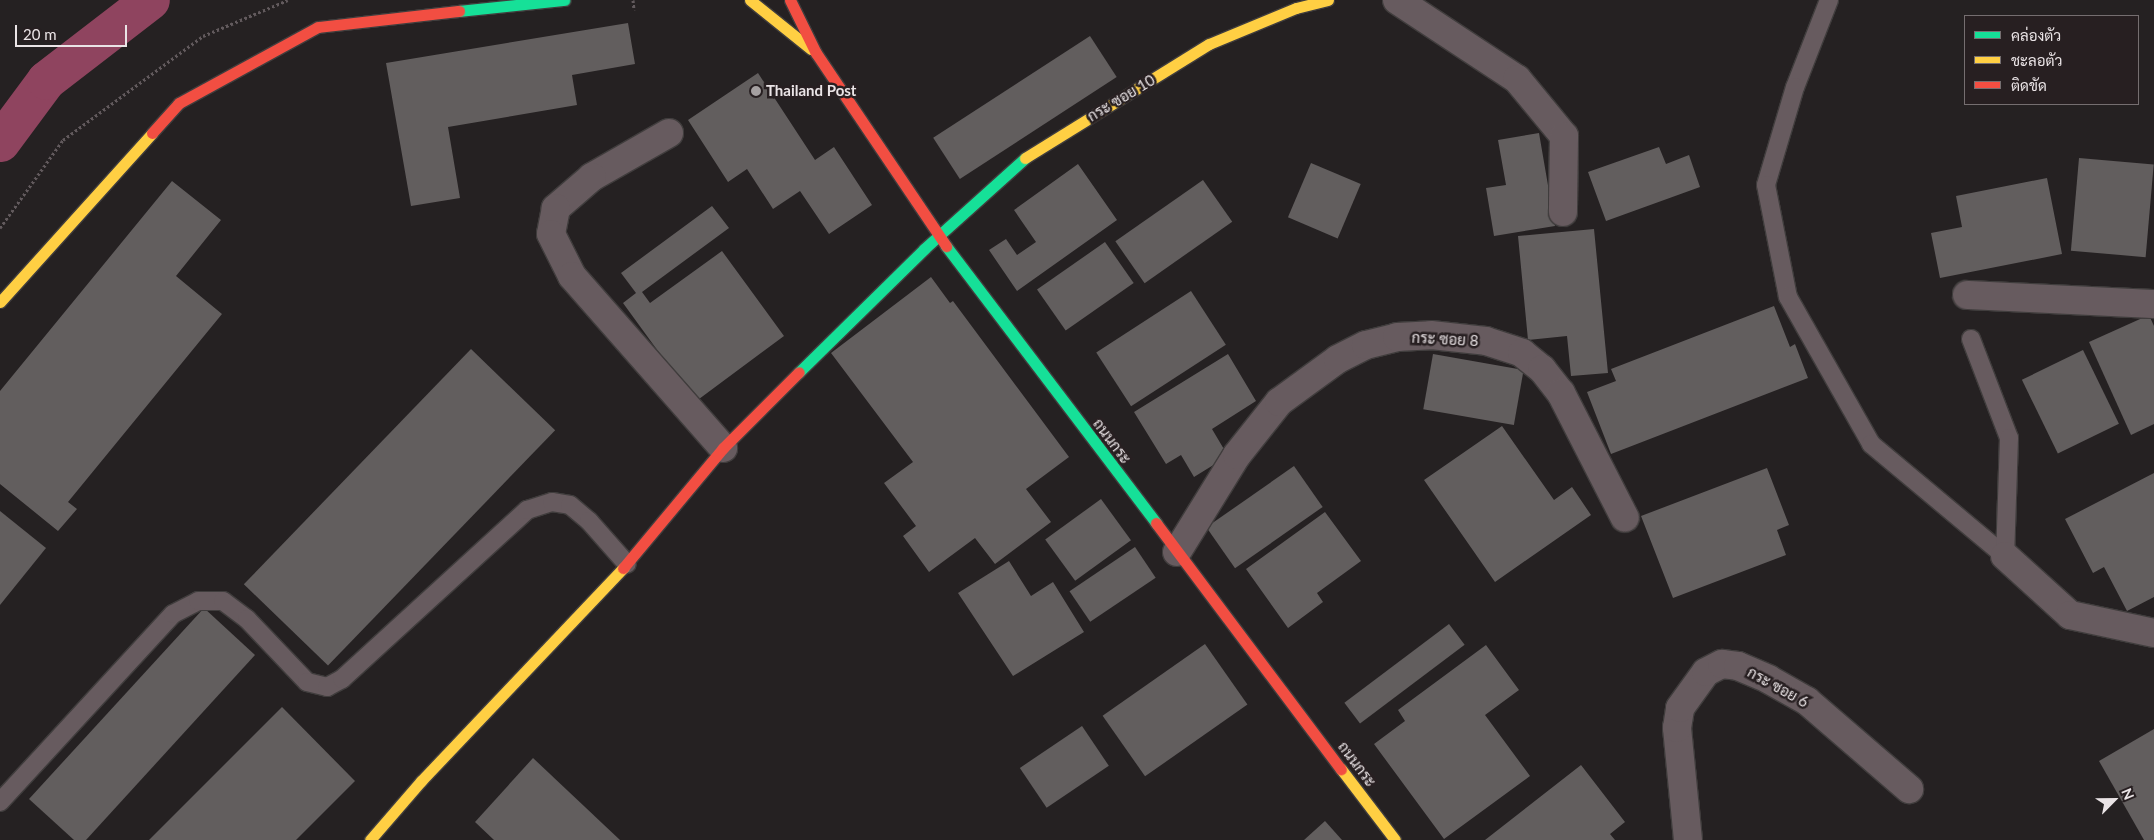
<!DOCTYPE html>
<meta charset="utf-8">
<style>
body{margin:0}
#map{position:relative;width:2154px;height:840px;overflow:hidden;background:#252122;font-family:Lato,Sarabun,sans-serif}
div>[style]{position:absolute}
.canal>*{height:39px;margin:-19.5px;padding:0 19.5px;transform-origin:19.5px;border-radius:19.5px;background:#8f445f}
.building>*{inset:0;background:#625e5e;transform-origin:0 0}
.path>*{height:3px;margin-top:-1.5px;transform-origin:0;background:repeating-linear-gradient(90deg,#625a5d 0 2.5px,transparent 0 5px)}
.roads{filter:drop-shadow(1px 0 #403d3d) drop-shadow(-1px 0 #403d3d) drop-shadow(0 1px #403d3d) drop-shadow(0 -1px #403d3d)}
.lane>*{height:18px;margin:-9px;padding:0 9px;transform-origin:9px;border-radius:9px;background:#675b5f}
.street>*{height:28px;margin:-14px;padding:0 14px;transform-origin:14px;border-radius:14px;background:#675b5f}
.fast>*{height:11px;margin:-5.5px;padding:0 5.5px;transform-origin:5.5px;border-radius:5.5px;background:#16e098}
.slow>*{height:11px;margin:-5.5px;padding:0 5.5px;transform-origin:5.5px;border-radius:5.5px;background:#ffcf43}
.jam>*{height:11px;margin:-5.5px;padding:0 5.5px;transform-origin:5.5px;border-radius:5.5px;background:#f24e42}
.dots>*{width:14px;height:14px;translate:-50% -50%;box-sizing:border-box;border:2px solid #271f21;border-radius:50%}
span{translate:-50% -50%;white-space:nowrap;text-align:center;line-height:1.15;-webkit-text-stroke:5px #271f21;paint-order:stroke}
.poi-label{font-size:15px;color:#eae4e6;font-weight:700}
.left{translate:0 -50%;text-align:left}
.street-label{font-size:15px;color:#eae4e6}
.legend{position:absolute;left:1964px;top:15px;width:175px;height:90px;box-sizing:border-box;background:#271f21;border:1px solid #756e70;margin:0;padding:6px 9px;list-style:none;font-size:15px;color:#eae4e6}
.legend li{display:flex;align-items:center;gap:10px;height:25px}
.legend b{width:25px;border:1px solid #756e70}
.north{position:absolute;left:2089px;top:775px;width:50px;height:50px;-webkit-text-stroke:4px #271f21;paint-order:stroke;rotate:67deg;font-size:14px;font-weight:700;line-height:20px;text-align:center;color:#eae4e6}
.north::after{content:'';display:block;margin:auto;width:18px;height:22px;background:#eae4e6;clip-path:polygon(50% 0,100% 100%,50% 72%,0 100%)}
.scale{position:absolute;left:15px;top:25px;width:112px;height:22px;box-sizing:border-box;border:2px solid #eae4e6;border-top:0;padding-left:6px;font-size:15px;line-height:18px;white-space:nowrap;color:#eae4e6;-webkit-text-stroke:4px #271f21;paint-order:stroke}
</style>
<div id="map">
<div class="canal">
<i style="left:0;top:142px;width:77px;rotate:-53.4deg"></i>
<i style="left:46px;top:80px;width:131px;rotate:-37.6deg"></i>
</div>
<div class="building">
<i style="clip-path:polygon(628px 23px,635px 64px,572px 75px,577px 105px,448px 127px,460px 198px,411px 206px,386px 63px)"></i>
<i style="left:1090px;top:36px;width:49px;height:187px;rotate:57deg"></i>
<i style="clip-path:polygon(758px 73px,815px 160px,834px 147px,872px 205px,829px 234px,800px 191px,773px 209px,747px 169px,728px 182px,688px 120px)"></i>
<i style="clip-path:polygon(1539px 133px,1555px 226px,1494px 236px,1486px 188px,1506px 185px,1498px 140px)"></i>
<i style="clip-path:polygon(1659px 147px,1666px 164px,1689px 155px,1700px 187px,1606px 221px,1588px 172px)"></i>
<i style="left:2079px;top:158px;width:75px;height:93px;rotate:5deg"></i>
<i style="left:1311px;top:163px;width:54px;height:59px;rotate:23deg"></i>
<i style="clip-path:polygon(1078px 164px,1117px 220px,1017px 291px,989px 250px,1006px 239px,1017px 255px,1036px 242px,1014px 210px)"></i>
<i style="clip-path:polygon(2047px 178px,2062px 254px,1940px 278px,1931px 233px,1962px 227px,1956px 196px)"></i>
<i style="left:1203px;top:180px;width:51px;height:107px;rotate:55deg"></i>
<i style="clip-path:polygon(172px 181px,221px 220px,176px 276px,222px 314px,68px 502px,77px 509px,58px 531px,0 484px,0 391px)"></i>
<i style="clip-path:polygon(712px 206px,729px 228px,642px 292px,650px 303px,722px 251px,784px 336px,695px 402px,623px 303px,636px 293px,621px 273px)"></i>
<i style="clip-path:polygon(1594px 229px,1608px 373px,1571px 376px,1567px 336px,1528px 340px,1518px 236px)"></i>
<i style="left:1105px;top:242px;width:50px;height:83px;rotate:55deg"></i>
<i style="clip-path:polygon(931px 277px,950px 303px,953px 301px,1069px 457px,1026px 489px,1051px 522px,995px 564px,975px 538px,929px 572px,903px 536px,916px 526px,884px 483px,913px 462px,831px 353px)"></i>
<i style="left:1191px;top:291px;width:64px;height:113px;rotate:57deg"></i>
<i style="clip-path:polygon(1774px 306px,1790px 347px,1795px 344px,1808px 378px,1611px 454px,1587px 392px,1616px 381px,1611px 369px)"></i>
<i style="clip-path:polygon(2149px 315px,2154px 326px,2154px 424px,2131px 435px,2089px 342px)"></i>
<i style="left:471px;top:349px;width:117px;height:327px;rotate:44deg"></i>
<i style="left:2083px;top:350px;width:82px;height:68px;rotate:64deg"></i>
<i style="clip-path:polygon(1228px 354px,1256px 401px,1212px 429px,1228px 456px,1194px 477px,1181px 455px,1166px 464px,1134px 412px)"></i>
<i style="left:1433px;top:354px;width:92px;height:56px;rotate:10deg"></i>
<i style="clip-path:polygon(1502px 426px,1554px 500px,1572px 487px,1591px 515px,1495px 582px,1424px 480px)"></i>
<i style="left:1294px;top:466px;width:50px;height:107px;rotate:55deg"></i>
<i style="clip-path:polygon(1767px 468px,1789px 525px,1777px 530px,1786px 555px,1673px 598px,1641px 516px)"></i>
<i style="clip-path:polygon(2154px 473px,2154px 597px,2127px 611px,2104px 567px,2093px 573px,2065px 519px)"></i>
<i style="left:1101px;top:499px;width:51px;height:69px;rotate:54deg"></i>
<i style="clip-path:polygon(0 511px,46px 548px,0 605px)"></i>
<i style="clip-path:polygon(1325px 512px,1361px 561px,1317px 593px,1323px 602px,1288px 628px,1246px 569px)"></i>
<i style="left:1135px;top:547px;width:37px;height:79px;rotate:56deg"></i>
<i style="clip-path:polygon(1009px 561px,1031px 596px,1053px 582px,1084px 632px,1013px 676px,958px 593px)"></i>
<i style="clip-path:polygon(204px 608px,255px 655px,86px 840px,74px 840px,29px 799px)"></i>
<i style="left:1449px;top:624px;width:26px;height:131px;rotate:53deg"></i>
<i style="left:1205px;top:644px;width:74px;height:125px;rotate:55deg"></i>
<i style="clip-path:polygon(1486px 645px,1519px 690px,1485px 715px,1530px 776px,1444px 839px,1374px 744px,1405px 721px,1398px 710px)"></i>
<i style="clip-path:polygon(282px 707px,355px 781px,296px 840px,149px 840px)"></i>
<i style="left:1082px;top:726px;width:48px;height:75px;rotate:56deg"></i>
<i style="clip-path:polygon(2154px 729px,2154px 840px,2144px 840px,2099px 761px)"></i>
<i style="clip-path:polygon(533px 758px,620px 840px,494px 840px,475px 822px)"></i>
<i style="clip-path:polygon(1581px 765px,1625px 822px,1610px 834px,1615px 840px,1485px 840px)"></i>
<i style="clip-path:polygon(1325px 821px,1342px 840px,1304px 840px)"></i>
</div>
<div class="path">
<i style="left:633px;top:0;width:10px;rotate:84deg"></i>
<i style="left:0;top:228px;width:108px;rotate:-54.4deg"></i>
<i style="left:63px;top:140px;width:174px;rotate:-36.6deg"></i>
<i style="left:203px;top:36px;width:92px;rotate:-23deg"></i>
</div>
<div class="roads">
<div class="lane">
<i style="left:1829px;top:0;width:93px;rotate:111.3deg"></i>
<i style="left:1795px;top:87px;width:102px;rotate:106.5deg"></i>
<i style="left:1766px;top:185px;width:114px;rotate:78.9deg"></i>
<i style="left:1788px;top:297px;width:169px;rotate:60.5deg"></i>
<i style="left:1871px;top:444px;width:175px;rotate:39.9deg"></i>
<i style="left:1971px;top:339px;width:106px;rotate:69deg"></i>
<i style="left:2009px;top:438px;width:118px;rotate:91.9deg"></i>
<i style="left:0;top:802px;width:255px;rotate:-47.4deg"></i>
<i style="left:173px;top:614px;width:28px;rotate:-27deg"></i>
<i style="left:198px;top:601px;width:25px"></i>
<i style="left:223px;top:601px;width:30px;rotate:37deg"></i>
<i style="left:247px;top:619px;width:87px;rotate:46.4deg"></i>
<i style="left:307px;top:682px;width:21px;rotate:14deg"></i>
<i style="left:327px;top:687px;width:17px;rotate:-28deg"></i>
<i style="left:342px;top:679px;width:251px;rotate:-42.4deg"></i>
<i style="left:527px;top:510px;width:26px;rotate:-18deg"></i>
<i style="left:552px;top:502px;width:18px;rotate:9deg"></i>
<i style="left:570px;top:505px;width:25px;rotate:40deg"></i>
<i style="left:589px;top:521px;width:57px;rotate:48.5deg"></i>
</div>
<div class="street">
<i style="left:1397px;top:0;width:144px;rotate:33.4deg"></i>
<i style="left:1517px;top:79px;width:74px;rotate:50.5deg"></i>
<i style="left:1564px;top:136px;width:76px;rotate:90.8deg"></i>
<i style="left:669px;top:133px;width:89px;rotate:150.3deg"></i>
<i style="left:592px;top:177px;width:48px;rotate:139.3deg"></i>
<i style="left:556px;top:208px;width:26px;rotate:101deg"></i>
<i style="left:551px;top:234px;width:47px;rotate:63.4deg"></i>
<i style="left:572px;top:276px;width:229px;rotate:48.7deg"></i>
<i style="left:1967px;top:295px;width:187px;rotate:2.8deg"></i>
<i style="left:1177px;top:552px;width:114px;rotate:-58.3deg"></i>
<i style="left:1237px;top:455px;width:68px;rotate:-51.6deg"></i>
<i style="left:1279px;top:402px;width:73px;rotate:-36.1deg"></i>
<i style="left:1338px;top:359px;width:31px;rotate:-27deg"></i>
<i style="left:1366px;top:345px;width:32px;rotate:-14deg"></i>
<i style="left:1397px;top:337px;width:34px;rotate:-3deg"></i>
<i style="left:1431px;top:335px;width:55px;rotate:6.2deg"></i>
<i style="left:1486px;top:341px;width:38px;rotate:18deg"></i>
<i style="left:1522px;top:353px;width:26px;rotate:39deg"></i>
<i style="left:1542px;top:369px;width:31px;rotate:52deg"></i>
<i style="left:1561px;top:393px;width:140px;rotate:62.9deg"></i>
<i style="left:2005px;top:556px;width:88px;rotate:42.2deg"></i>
<i style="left:2070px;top:615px;width:86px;rotate:12.1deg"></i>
<i style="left:1688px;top:840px;width:113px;rotate:-95.6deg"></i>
<i style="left:1677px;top:728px;width:20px;rotate:-81deg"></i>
<i style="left:1680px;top:708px;width:44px;rotate:-54.2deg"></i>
<i style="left:1706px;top:672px;width:18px;rotate:-27deg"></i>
<i style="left:1722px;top:664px;width:16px;rotate:7deg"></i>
<i style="left:1738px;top:666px;width:33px;rotate:23deg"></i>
<i style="left:1768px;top:679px;width:45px;rotate:29.4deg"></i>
<i style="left:1807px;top:701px;width:135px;rotate:40.8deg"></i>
</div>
<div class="fast">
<i style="left:459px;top:11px;width:106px;rotate:-6deg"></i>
<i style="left:946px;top:246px;width:348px;rotate:52.8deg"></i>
<i style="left:799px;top:372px;width:175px;rotate:-44.5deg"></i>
<i style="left:924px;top:249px;width:136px;rotate:-42deg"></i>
</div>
<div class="slow">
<i style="left:750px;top:0;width:78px;rotate:38.8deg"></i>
<i style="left:1025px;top:158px;width:216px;rotate:-31.8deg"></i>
<i style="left:1209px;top:44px;width:94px;rotate:-22.5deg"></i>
<i style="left:1296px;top:8px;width:33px;rotate:-14deg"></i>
<i style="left:0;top:302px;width:227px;rotate:-48deg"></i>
<i style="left:1341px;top:769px;width:89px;rotate:52.7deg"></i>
<i style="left:370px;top:840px;width:78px;rotate:-49.2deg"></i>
<i style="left:421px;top:781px;width:294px;rotate:-46.5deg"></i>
</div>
<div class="jam">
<i style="left:790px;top:0;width:59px;rotate:63.9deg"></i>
<i style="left:816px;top:53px;width:233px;rotate:56deg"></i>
<i style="left:152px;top:133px;width:40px;rotate:-48deg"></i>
<i style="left:179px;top:103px;width:158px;rotate:-28.7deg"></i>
<i style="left:318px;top:27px;width:142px;rotate:-6.5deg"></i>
<i style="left:1156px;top:523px;width:308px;rotate:53.1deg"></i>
<i style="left:623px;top:568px;width:156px;rotate:-50.2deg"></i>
<i style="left:723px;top:448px;width:107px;rotate:-45deg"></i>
</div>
</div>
<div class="dots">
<i style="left:756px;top:91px;background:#a5a0a1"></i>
</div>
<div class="poi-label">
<span class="left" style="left:766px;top:91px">Thailand Post</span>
</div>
<div class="street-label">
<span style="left:1121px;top:98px;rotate:-31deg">กระ ซอย 10</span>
<span style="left:1445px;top:339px;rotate:3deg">กระ ซอย 8</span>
<span style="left:1112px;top:441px;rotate:53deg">ถนนกระ</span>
<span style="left:1778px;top:687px;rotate:29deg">กระ ซอย 6</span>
<span style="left:1357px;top:764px;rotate:53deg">ถนนกระ</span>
</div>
<ul class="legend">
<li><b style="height:6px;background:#16e098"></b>คล่องตัว</li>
<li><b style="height:6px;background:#ffcf43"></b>ชะลอตัว</li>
<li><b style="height:6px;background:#f24e42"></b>ติดขัด</li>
</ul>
<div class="north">N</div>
<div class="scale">20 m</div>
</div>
